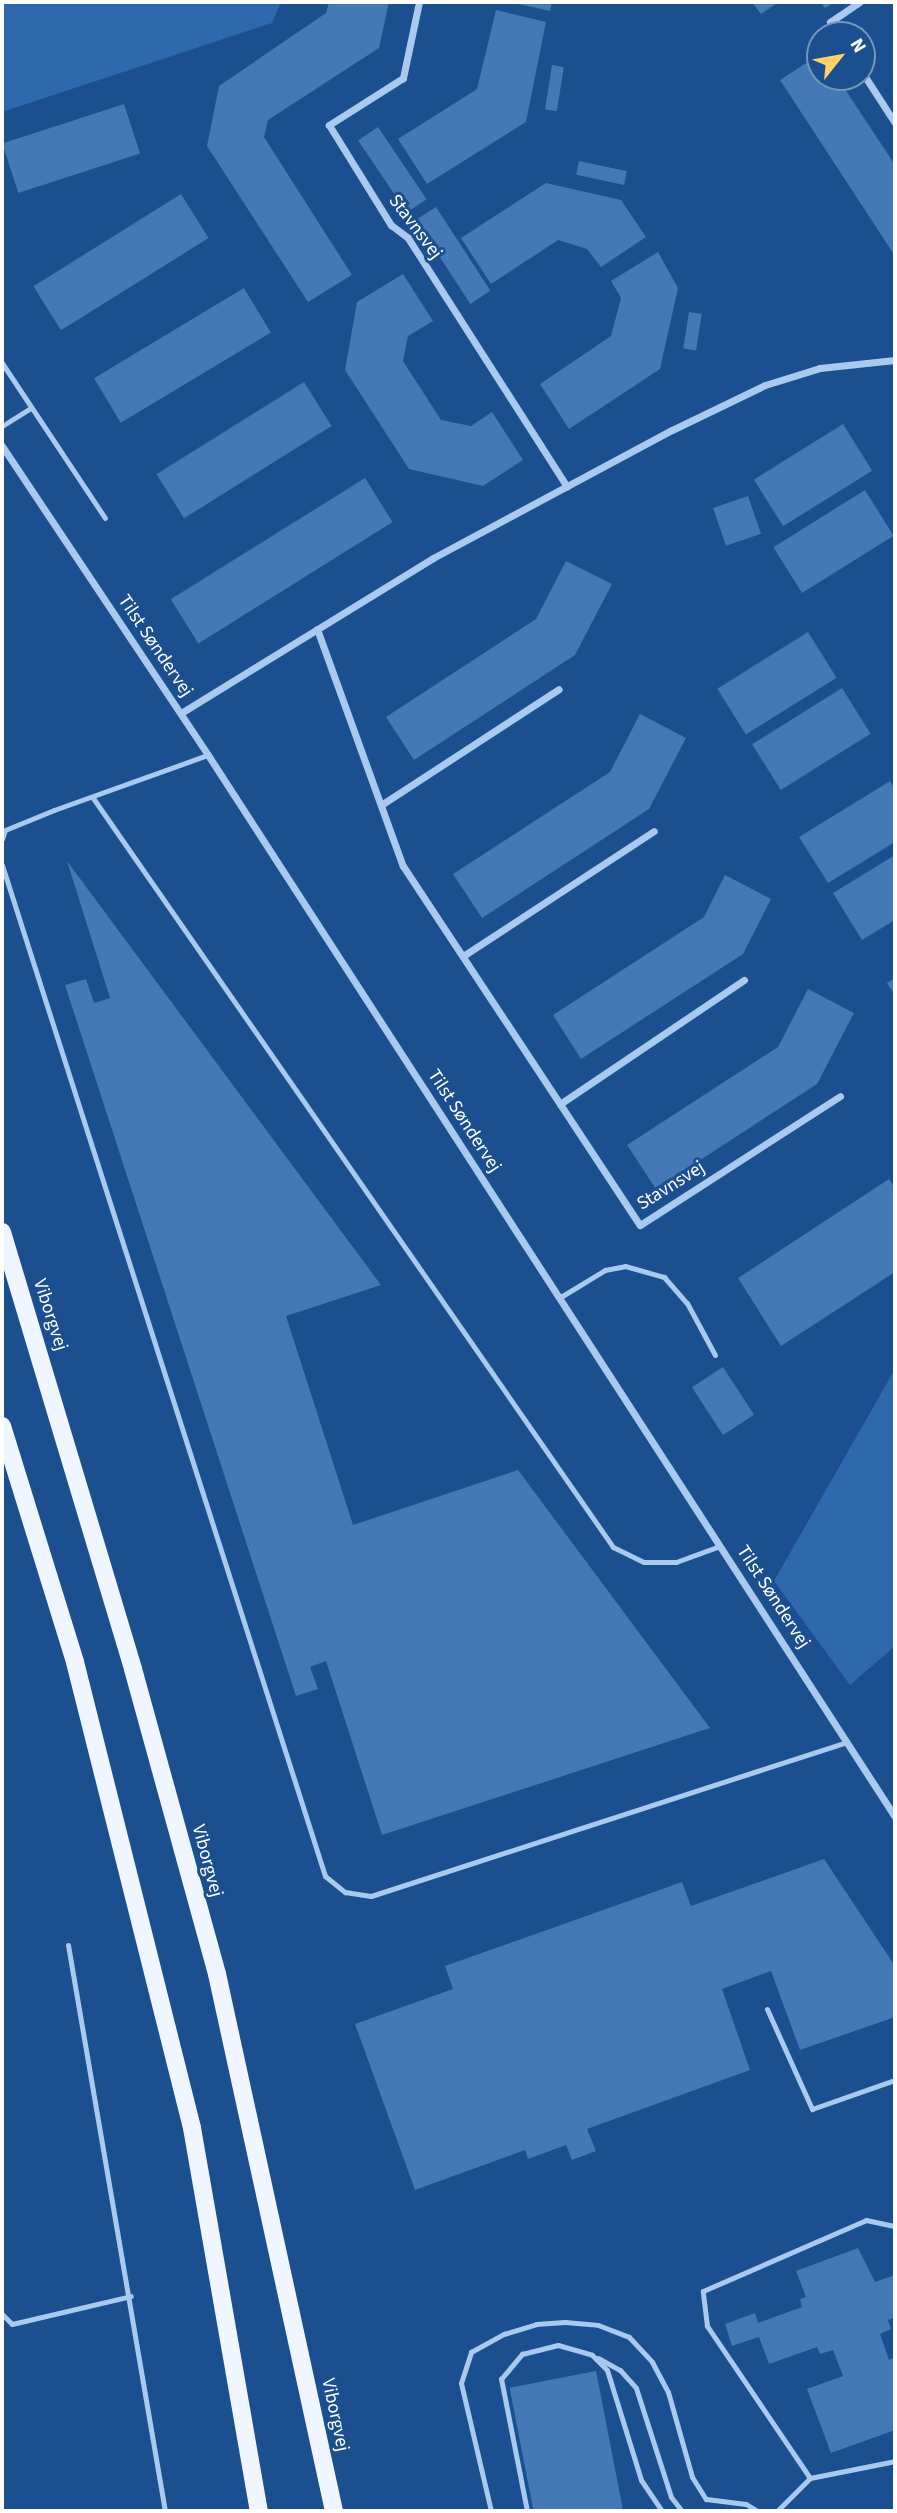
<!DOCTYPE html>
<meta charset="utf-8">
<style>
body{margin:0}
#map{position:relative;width:897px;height:2513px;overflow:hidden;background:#1b4f8f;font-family:"Source Sans 3",sans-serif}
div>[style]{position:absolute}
.green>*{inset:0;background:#2e69ad}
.building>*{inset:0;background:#4478b7;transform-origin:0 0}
.service>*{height:5px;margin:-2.5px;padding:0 2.5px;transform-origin:2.5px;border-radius:2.5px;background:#a9c9ee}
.minor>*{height:7px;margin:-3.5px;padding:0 3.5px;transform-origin:3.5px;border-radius:3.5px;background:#a9c9ee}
.primary>*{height:18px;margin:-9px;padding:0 9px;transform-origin:9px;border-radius:9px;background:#f0f6ff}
span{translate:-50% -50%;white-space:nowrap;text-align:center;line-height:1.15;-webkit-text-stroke:6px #1b4f8f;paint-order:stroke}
.street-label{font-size:19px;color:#fff}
.frame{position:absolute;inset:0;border:4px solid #fff;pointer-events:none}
.north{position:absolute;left:806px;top:21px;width:70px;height:70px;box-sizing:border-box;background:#1b4f8f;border:2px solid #7695bc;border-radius:50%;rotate:59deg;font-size:19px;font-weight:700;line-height:28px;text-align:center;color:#fff}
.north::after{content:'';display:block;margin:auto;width:24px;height:32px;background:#ffd166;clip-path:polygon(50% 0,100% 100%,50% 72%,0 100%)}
</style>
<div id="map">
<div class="green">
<i style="clip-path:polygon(2px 2px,281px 2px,272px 23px,2px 112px)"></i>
<i style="clip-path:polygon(895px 1369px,895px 1646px,850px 1685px,774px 1581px)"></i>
</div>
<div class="building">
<i style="clip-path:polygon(329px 2px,389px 2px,379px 48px,268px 120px,264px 137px,352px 275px,308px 302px,207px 146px,219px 86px,326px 13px)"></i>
<i style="clip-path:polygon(510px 2px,552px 2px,550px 11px)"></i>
<i style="clip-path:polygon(752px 2px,779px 2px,761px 14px)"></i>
<i style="clip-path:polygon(820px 2px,835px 2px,825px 8px)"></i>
<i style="clip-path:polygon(496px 10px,546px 22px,526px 122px,427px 184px,398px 139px,477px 89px)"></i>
<i style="clip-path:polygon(820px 54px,820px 77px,837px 77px,895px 165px,893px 253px,780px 80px)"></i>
<i style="left:552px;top:65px;width:12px;height:45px;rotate:9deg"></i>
<i style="left:124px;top:104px;width:52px;height:128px;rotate:72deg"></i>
<i style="left:378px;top:127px;width:87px;height:24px;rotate:56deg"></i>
<i style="left:579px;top:161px;width:49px;height:14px;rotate:12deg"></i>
<i style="clip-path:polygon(546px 183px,621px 200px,646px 237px,601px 267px,587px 249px,558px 240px,491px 284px,461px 238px)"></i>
<i style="left:181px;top:194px;width:52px;height:174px;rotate:58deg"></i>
<i style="left:436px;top:207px;width:100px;height:24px;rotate:57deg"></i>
<i style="clip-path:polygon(658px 252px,678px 288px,660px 369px,569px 429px,540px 384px,611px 336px,621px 298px,611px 281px)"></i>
<i style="clip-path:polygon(403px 274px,433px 321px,408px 336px,403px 361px,441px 420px,471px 426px,492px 412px,523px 460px,483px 486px,409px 469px,345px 370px,357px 302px)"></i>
<i style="left:244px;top:288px;width:52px;height:175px;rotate:59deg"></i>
<i style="left:689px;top:312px;width:13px;height:37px;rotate:9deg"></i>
<i style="left:304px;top:382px;width:52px;height:174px;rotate:58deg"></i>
<i style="left:843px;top:424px;width:55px;height:105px;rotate:58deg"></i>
<i style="left:365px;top:478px;width:52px;height:229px;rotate:58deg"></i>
<i style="left:865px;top:490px;width:54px;height:108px;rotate:58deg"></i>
<i style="left:748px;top:496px;width:40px;height:37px;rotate:71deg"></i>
<i style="clip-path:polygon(566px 561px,612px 584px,575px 655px,414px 760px,386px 717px,536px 619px)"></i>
<i style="left:808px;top:632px;width:54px;height:107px;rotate:58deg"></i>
<i style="left:842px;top:688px;width:54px;height:106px;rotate:58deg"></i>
<i style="clip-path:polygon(640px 714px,686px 738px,649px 809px,482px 918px,453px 874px,610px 772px)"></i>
<i style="clip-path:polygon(890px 781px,895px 789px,895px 842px,828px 883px,799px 837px)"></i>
<i style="clip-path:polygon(895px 855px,895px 920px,862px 940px,833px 893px)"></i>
<i style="clip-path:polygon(67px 861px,381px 1285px,286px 1316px,353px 1525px,518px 1470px,710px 1728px,382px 1835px,326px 1661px,310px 1667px,318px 1689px,296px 1696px,65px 985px,86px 979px,94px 1003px,110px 998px)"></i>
<i style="clip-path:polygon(725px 875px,771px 899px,743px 954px,581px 1059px,553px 1015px,704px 917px)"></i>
<i style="clip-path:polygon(895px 978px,895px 995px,887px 983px)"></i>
<i style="clip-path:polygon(808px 989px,854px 1013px,817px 1084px,656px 1189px,627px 1145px,778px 1047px)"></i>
<i style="clip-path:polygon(889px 1179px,895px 1188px,895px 1272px,781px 1346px,738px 1278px)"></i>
<i style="left:723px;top:1367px;width:57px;height:37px;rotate:57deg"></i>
<i style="clip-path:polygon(824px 1859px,895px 1966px,895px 2017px,800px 2050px,771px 1971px,722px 1989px,750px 2070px,587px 2129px,596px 2151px,572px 2160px,566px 2145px,528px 2159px,525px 2150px,415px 2190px,355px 2024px,453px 1989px,445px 1966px,682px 1882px,691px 1906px)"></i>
<i style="clip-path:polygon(858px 2248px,875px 2282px,895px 2275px,895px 2317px,888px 2320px,891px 2329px,880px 2334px,889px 2360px,895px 2357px,895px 2430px,831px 2453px,807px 2389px,843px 2376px,833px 2350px,820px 2354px,817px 2347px,769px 2364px,759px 2337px,732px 2346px,725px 2324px,755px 2313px,758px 2323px,802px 2307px,800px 2299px,806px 2297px,796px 2271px)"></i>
<i style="left:596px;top:2371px;width:143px;height:88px;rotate:79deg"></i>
</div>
<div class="service">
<i style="left:2px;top:363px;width:186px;rotate:56.4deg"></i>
<i style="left:2px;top:426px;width:34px;rotate:-32deg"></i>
<i style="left:93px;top:798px;width:912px;rotate:55.23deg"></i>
<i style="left:613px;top:1547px;width:34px;rotate:26deg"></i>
<i style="left:644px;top:1562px;width:32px"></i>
<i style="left:676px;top:1562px;width:47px;rotate:-20deg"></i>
<i style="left:2px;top:839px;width:9px;rotate:-72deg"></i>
<i style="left:5px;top:830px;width:53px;rotate:-22.2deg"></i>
<i style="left:54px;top:810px;width:164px;rotate:-19.7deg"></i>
<i style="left:2px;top:865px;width:1061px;rotate:72.28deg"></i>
<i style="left:325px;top:1876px;width:26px;rotate:39deg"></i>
<i style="left:345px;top:1892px;width:26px;rotate:9deg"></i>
<i style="left:371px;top:1896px;width:500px;rotate:-17.93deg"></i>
<i style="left:559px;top:1298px;width:54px;rotate:-31.3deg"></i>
<i style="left:605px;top:1270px;width:20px;rotate:-11deg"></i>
<i style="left:625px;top:1266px;width:41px;rotate:15.8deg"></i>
<i style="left:664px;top:1277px;width:35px;rotate:49deg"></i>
<i style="left:687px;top:1303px;width:59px;rotate:61.7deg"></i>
<i style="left:68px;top:1945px;width:574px;rotate:80.28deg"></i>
<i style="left:767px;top:2009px;width:110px;rotate:65.8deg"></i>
<i style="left:812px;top:2109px;width:88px;rotate:-19.3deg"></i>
<i style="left:2px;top:2314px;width:14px;rotate:45deg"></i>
<i style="left:12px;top:2324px;width:122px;rotate:-13.2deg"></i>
<i style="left:598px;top:2358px;width:25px;rotate:29deg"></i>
<i style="left:620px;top:2370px;width:24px;rotate:48deg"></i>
<i style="left:636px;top:2388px;width:114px;rotate:72.2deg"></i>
<i style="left:671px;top:2497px;width:18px;rotate:52deg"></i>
<i style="left:810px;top:2478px;width:184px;rotate:-124.1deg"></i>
<i style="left:707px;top:2326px;width:35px;rotate:-97deg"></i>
<i style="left:703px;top:2291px;width:178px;rotate:-23.5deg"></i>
<i style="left:866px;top:2220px;width:30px;rotate:12deg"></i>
<i style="left:491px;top:2511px;width:131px;rotate:-103.2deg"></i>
<i style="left:461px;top:2383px;width:33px;rotate:-72deg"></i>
<i style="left:471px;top:2352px;width:38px;rotate:-29deg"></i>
<i style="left:504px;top:2334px;width:34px;rotate:-17deg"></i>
<i style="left:536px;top:2324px;width:29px;rotate:-4deg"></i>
<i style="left:565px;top:2322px;width:33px;rotate:5deg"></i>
<i style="left:598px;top:2325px;width:33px;rotate:21deg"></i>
<i style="left:629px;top:2337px;width:34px;rotate:47deg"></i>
<i style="left:652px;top:2362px;width:34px;rotate:62deg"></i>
<i style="left:668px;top:2392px;width:88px;rotate:74.2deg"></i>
<i style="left:692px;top:2477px;width:26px;rotate:58deg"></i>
<i style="left:706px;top:2499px;width:40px;rotate:7.1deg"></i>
<i style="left:746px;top:2504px;width:13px;rotate:32deg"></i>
<i style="left:527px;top:2511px;width:135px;rotate:-101.1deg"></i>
<i style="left:501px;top:2379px;width:33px;rotate:-50deg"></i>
<i style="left:522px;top:2354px;width:37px;rotate:-14deg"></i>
<i style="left:558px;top:2345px;width:35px;rotate:16deg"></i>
<i style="left:592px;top:2355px;width:21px;rotate:45deg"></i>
<i style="left:607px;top:2370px;width:115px;rotate:72.8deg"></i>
<i style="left:641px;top:2480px;width:37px;rotate:56deg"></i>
<i style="left:777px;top:2511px;width:47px;rotate:-45deg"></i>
<i style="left:810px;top:2478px;width:87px;rotate:-11.3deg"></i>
</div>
<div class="minor">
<i style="left:419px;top:2px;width:78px;rotate:101.9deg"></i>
<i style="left:403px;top:78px;width:88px;rotate:147.6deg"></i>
<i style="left:329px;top:125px;width:118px;rotate:58.2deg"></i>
<i style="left:391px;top:225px;width:21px;rotate:37deg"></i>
<i style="left:408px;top:238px;width:295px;rotate:57.4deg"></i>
<i style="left:838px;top:35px;width:15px;rotate:-122deg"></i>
<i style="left:830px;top:22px;width:36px;rotate:-34deg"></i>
<i style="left:862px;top:72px;width:61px;rotate:57.1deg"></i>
<i style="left:2px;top:446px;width:371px;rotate:56.3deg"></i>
<i style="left:208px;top:755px;width:1265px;rotate:57.1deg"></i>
<i style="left:317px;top:629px;width:252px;rotate:70.1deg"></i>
<i style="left:403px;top:866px;width:430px;rotate:56.6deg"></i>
<i style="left:640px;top:1225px;width:238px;rotate:-32.8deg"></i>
<i style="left:181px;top:713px;width:296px;rotate:-31.6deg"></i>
<i style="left:433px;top:558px;width:271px;rotate:-28.2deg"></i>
<i style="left:672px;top:430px;width:103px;rotate:-25.8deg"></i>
<i style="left:765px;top:385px;width:58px;rotate:-17.2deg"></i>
<i style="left:820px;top:368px;width:75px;rotate:-6.1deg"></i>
<i style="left:381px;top:805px;width:212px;rotate:-33.1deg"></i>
<i style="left:463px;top:956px;width:228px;rotate:-33.2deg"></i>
<i style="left:560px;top:1104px;width:222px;rotate:-34deg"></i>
</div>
<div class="primary">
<i style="left:2px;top:1232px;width:456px;rotate:73.3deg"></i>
<i style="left:133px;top:1669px;width:316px;rotate:74.6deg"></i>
<i style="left:217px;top:1974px;width:550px;rotate:77.71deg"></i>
<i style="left:2px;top:1426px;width:247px;rotate:72.8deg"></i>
<i style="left:75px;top:1662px;width:480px;rotate:75.9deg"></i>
<i style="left:192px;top:2128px;width:389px;rotate:80.1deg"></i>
</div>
<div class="street-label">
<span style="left:415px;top:227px;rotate:53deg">Stavnsvej</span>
<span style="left:155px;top:646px;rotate:56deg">Tilst Søndervej</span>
<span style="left:464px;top:1121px;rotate:57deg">Tilst Søndervej</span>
<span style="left:671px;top:1186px;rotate:-32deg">Stavnsvej</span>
<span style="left:50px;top:1315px;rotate:72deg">Viborgvej</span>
<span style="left:773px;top:1597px;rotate:57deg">Tilst Søndervej</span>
<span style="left:207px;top:1861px;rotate:75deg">Viborgvej</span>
<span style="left:335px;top:2415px;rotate:78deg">Viborgvej</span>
</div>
<div class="frame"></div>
<div class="north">N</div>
</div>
